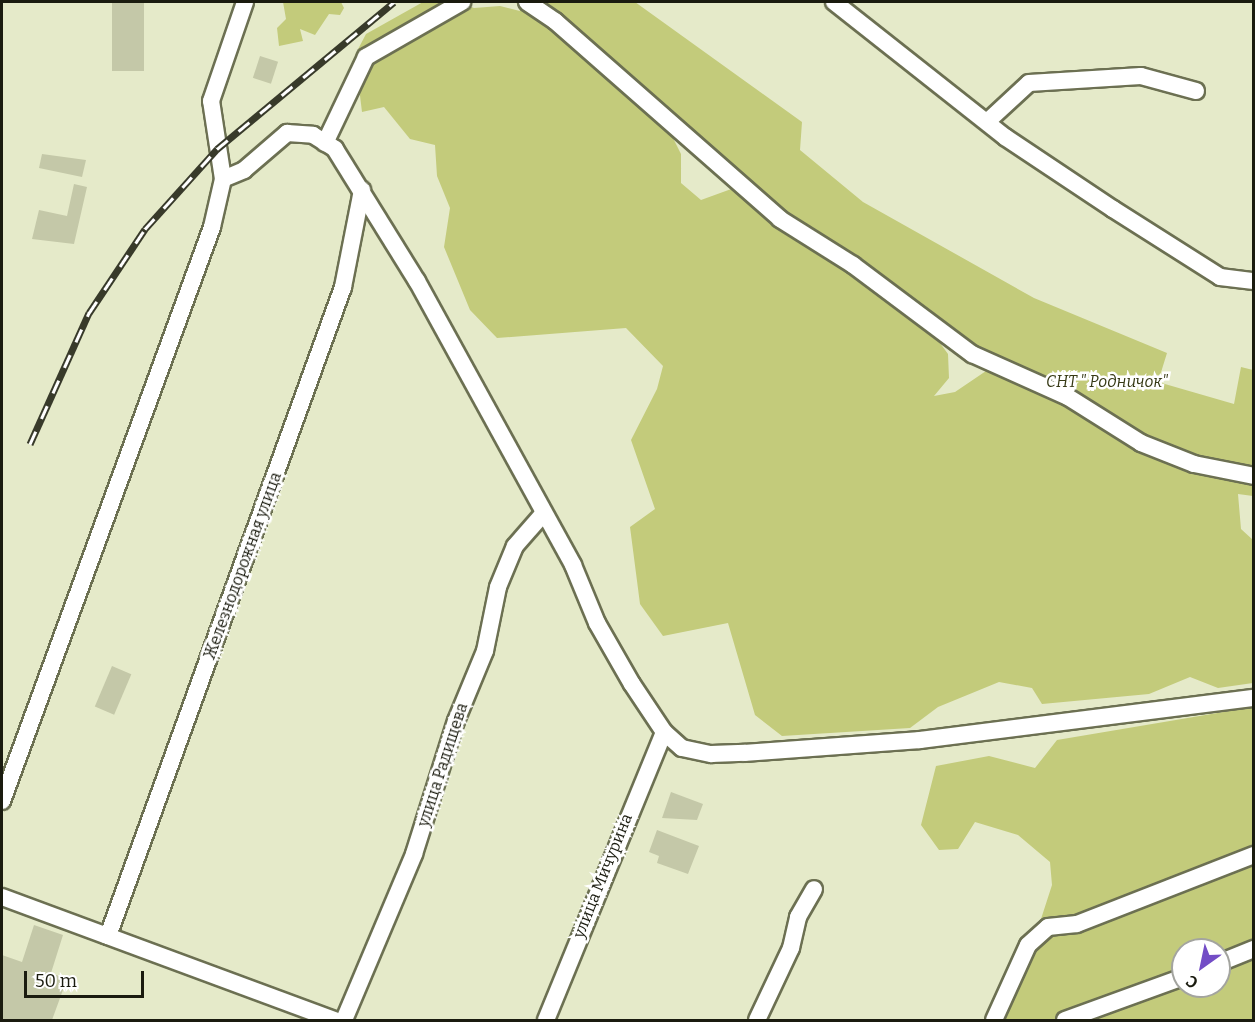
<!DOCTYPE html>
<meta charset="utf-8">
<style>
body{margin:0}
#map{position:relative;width:1255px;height:1022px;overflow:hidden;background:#e5eac9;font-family:Bitter,serif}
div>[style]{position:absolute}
.green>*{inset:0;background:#c3cb7b}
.building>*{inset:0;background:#c4c8a8;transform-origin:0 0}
.roads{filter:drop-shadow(2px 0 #6c7052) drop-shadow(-2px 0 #6c7052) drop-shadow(0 2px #6c7052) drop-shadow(0 -2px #6c7052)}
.minor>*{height:16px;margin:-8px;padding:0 8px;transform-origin:8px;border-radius:8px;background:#fff}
.rail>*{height:7px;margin-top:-3.5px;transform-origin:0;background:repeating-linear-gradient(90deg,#fff 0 14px,#383a2a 0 28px);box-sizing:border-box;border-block:2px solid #383a2a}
span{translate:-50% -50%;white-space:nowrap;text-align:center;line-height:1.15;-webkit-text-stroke:5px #fff;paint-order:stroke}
.park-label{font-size:16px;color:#363915;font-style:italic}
.street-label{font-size:16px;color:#1a1b0f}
.frame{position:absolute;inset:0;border:3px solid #1a1b0f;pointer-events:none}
.north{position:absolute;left:1171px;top:938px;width:60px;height:60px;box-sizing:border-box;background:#fff;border:2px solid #a3a49f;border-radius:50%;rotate:213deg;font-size:16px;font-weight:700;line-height:24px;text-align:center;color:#1a1b0f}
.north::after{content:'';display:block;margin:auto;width:21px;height:27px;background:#734dc6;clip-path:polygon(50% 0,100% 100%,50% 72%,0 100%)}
.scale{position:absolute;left:24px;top:971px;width:120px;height:27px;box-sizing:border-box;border:3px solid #1a1b0f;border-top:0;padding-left:8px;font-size:18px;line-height:21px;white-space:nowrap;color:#1a1b0f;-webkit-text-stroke:4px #fff;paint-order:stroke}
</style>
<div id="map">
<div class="green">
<i style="clip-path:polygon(283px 2px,341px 2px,344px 8px,340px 15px,329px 14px,315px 35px,300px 29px,303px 41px,279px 46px,277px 28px,286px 19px)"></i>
<i style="clip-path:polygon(evenodd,423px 2px,457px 2px,474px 8px,500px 6px,520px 11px,516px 2px,635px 2px,802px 122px,800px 150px,863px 202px,1034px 298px,1167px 353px,1158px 382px,1234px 404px,1241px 367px,1253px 370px,1253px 496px,1238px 494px,1241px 529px,1253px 540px,1253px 683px,1218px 688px,1190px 677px,1149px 694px,1042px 704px,1032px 688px,999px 682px,938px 707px,910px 728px,782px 736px,755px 715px,728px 623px,663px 636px,640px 604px,630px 527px,655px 509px,631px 440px,657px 389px,663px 366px,626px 328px,497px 338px,470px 310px,444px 247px,450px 208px,437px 176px,435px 145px,410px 139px,384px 107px,362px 112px,355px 55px,366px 34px,423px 2px,672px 136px,734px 188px,701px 200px,681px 183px,681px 154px,672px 136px,423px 2px,929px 328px,986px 370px,986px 371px,955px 392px,934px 396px,949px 378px,948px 354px,929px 328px)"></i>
<i style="clip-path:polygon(evenodd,1253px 707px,1253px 1020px,1000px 1020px,1030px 953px,1052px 885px,1050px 862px,1018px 835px,975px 822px,958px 849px,939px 850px,921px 825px,936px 766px,989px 756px,1035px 768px,1057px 740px,1253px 707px,1183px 950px,1219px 950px,1219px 986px,1183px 986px,1183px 950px)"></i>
</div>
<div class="building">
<i style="left:112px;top:2px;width:32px;height:69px"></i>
<i style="left:260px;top:56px;width:19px;height:23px;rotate:18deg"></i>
<i style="clip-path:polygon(42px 154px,86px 160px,82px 177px,39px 168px)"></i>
<i style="clip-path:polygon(74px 184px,87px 187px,74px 244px,32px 239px,39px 210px,67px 216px)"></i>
<i style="left:112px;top:666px;width:21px;height:44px;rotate:23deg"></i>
<i style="clip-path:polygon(671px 792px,703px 804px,697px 820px,662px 818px)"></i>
<i style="clip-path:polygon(657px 830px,699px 846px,688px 874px,657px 863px,659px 856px,649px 852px)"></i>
<i style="clip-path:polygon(34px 925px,63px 935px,51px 973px,67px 979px,52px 1020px,2px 1020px,2px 955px,22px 962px)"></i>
</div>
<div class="roads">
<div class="minor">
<i style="left:527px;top:2px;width:34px;rotate:34deg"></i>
<i style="left:555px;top:21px;width:300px;rotate:41.3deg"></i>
<i style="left:780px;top:219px;width:86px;rotate:32.2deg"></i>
<i style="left:853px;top:265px;width:149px;rotate:36.8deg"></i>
<i style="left:972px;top:354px;width:105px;rotate:24.1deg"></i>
<i style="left:1068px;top:397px;width:86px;rotate:32.2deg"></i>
<i style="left:1141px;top:443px;width:57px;rotate:21.6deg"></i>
<i style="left:1194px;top:464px;width:61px;rotate:11.3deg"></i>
<i style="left:834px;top:2px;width:218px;rotate:38.3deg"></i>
<i style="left:1005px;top:137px;width:130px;rotate:33.7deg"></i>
<i style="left:1113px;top:209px;width:127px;rotate:32.4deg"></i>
<i style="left:1220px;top:277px;width:34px;rotate:7deg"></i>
<i style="left:989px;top:120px;width:54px;rotate:-42.8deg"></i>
<i style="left:1029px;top:83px;width:112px;rotate:-3.6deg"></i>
<i style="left:1141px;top:76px;width:57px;rotate:15.3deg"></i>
<i style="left:325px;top:143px;width:95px;rotate:-64.5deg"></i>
<i style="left:366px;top:57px;width:111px;rotate:-29.8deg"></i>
<i style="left:223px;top:179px;width:23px;rotate:-23deg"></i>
<i style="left:244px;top:170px;width:57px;rotate:-40.7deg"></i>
<i style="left:287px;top:133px;width:26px;rotate:4deg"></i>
<i style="left:313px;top:135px;width:26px;rotate:32deg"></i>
<i style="left:335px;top:149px;width:155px;rotate:58.2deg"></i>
<i style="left:417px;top:281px;width:324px;rotate:61.2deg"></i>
<i style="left:573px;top:565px;width:63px;rotate:67.5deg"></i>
<i style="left:597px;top:623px;width:70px;rotate:60.2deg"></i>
<i style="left:632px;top:684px;width:58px;rotate:56.3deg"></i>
<i style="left:664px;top:732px;width:24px;rotate:42deg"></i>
<i style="left:682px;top:748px;width:30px;rotate:12deg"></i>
<i style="left:711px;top:754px;width:34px;rotate:-2deg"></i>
<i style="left:745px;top:753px;width:175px;rotate:-4.2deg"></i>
<i style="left:920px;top:740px;width:337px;rotate:-7.2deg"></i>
<i style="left:2px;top:801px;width:611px;rotate:-69.9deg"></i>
<i style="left:212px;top:227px;width:49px;rotate:-77.1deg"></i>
<i style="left:223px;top:179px;width:79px;rotate:-98.7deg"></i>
<i style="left:211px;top:101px;width:105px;rotate:-71deg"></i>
<i style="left:2px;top:897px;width:355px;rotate:20.3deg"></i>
<i style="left:108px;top:936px;width:690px;rotate:-70.09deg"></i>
<i style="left:343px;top:287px;width:99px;rotate:-78.9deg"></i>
<i style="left:1219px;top:963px;width:38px;rotate:-22deg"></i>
<i style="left:344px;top:1020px;width:180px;rotate:-67.1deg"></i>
<i style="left:414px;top:854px;width:139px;rotate:-72.5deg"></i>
<i style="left:456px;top:721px;width:76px;rotate:-67.5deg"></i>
<i style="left:485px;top:651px;width:65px;rotate:-78.5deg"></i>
<i style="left:498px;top:587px;width:44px;rotate:-67.5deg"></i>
<i style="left:515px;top:546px;width:43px;rotate:-48.8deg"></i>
<i style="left:546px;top:1020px;width:311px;rotate:-67.7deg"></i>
<i style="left:757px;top:1020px;width:80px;rotate:-64.7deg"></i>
<i style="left:791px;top:948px;width:32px;rotate:-77deg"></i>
<i style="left:798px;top:917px;width:32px;rotate:-60deg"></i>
<i style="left:994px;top:1020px;width:82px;rotate:-65.6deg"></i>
<i style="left:1028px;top:945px;width:27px;rotate:-42deg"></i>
<i style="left:1048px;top:927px;width:29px;rotate:-6deg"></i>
<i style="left:1077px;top:924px;width:190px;rotate:-21.3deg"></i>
<i style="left:1065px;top:1020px;width:126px;rotate:-20deg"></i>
</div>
</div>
<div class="rail">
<i style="left:30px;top:444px;width:144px;rotate:-65.8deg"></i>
<i style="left:89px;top:313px;width:101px;rotate:-56.3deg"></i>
<i style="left:145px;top:229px;width:108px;rotate:-48deg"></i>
<i style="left:217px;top:149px;width:230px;rotate:-39.7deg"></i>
</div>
<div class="park-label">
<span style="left:1107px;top:382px">СНТ " Родничок"</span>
</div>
<div class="street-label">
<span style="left:243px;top:566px;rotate:-70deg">Железнодорожная улица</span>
<span style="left:443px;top:765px;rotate:-72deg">улица Радищева</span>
<span style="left:603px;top:876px;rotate:-68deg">улица Мичурина</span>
</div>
<div class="frame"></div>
<div class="north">С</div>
<div class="scale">50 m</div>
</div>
